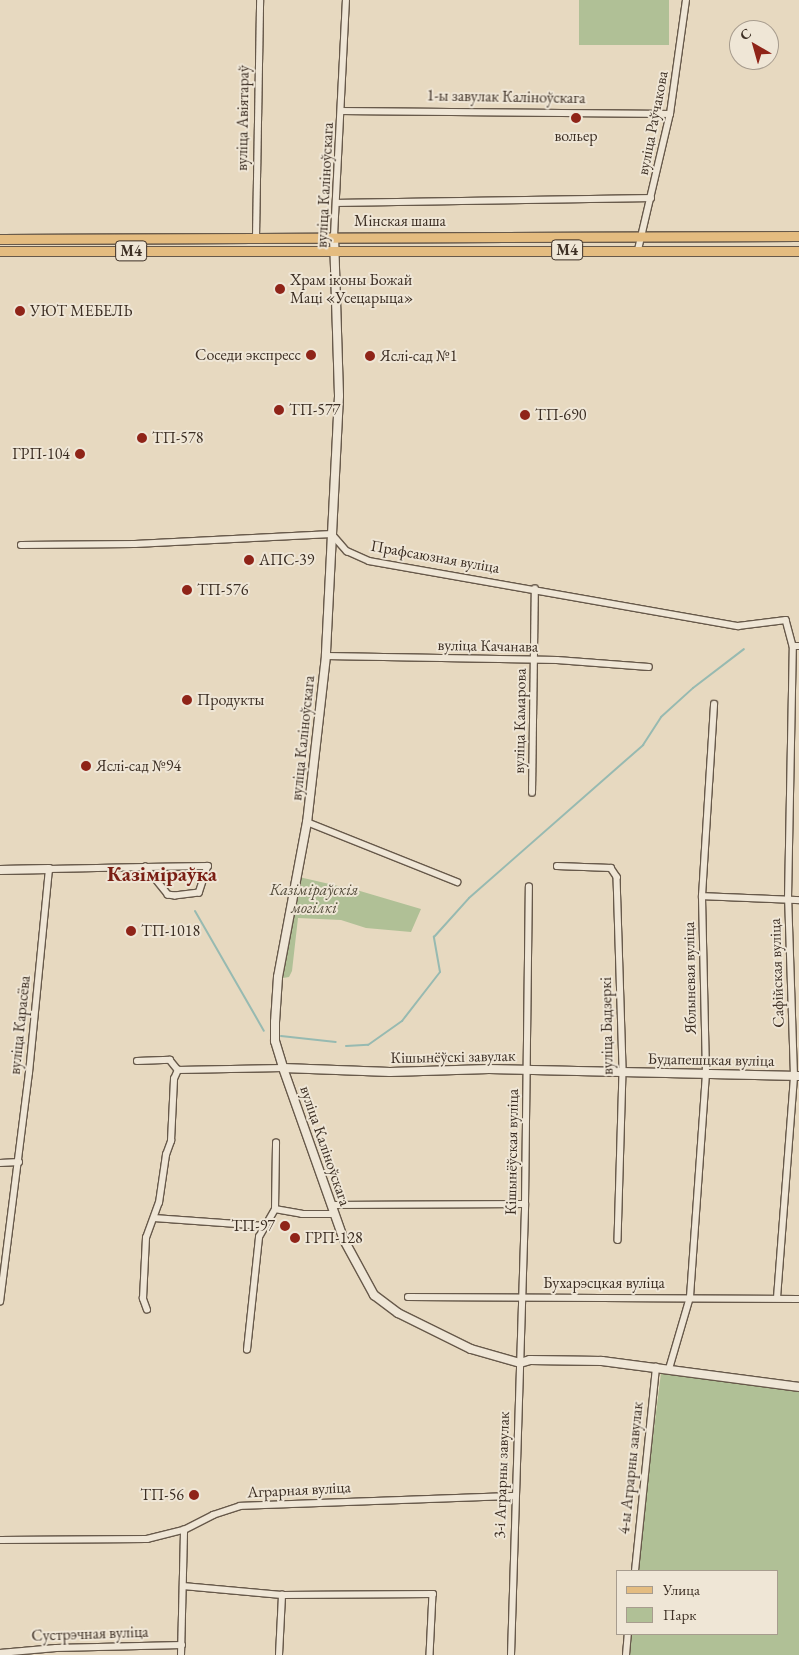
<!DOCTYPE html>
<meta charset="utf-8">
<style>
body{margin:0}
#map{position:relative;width:799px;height:1655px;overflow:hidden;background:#e7d9c0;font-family:"EB Garamond",serif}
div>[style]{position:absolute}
.green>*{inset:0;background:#b0c096;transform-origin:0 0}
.stream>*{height:2px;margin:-1px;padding:0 1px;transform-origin:1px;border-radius:1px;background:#97bab1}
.roads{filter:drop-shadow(1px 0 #67594a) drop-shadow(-1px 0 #67594a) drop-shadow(0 1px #67594a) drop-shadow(0 -1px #67594a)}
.street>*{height:5.5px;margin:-2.75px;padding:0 2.75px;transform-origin:2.75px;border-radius:2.75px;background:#efe6d6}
.secondary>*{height:8px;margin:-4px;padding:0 4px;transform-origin:4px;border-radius:4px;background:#efe6d6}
.primary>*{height:9px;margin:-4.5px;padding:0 4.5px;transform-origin:4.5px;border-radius:4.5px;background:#e4bc80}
.dots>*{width:14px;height:14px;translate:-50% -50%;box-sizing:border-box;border:2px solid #efe6d6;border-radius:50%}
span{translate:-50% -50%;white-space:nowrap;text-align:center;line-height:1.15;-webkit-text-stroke:4px #efe6d6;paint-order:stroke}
.shield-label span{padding:1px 4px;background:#efe6d6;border:1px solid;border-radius:4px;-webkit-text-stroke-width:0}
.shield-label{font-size:15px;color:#3c2e23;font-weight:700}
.street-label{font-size:16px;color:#3c2e23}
.poi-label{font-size:16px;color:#3c2e23}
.left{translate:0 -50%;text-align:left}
.right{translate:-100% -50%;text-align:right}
.park-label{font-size:16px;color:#534b3a;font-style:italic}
.district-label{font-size:21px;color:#7a1f14;font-weight:700}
.legend{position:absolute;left:616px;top:1570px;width:162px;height:65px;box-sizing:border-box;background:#efe6d6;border:1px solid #a79c8e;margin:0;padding:6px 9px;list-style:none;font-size:15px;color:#3c2e23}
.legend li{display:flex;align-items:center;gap:10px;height:25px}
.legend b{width:25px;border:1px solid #a79c8e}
.north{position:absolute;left:729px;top:20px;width:50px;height:50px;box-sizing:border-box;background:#efe6d6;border:1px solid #a79c8e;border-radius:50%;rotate:322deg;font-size:14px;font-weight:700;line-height:20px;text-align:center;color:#3c2e23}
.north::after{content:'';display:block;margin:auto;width:18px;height:22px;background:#8f2418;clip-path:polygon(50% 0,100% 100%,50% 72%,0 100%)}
</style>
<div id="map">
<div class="green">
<i style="left:579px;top:0;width:90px;height:45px"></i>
<i style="clip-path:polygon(299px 877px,360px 891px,421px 909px,411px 932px,366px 928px,341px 920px,298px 918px,292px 971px,289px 977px,283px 978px)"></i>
<i style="clip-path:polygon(661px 1373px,799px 1390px,799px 1655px,625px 1655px,628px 1634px,778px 1634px,778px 1571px,636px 1571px)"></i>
</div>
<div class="stream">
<i style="left:195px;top:911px;width:138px;rotate:60.1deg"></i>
<i style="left:281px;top:1036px;width:55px;rotate:6.2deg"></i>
<i style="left:346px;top:1046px;width:22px;rotate:-3deg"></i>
<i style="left:368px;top:1045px;width:42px;rotate:-35.2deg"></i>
<i style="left:402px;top:1021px;width:62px;rotate:-52.2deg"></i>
<i style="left:440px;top:972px;width:36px;rotate:-100deg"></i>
<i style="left:434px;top:937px;width:52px;rotate:-48.1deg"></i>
<i style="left:469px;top:898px;width:232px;rotate:-41.3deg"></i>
<i style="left:643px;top:745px;width:33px;rotate:-57deg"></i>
<i style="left:661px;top:717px;width:43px;rotate:-42.2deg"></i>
<i style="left:693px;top:688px;width:64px;rotate:-37.4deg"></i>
</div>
<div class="roads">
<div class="street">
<i style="left:343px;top:111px;width:327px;rotate:0.5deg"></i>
<i style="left:336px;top:203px;width:315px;rotate:-0.9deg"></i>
<i style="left:334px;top:236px;width:236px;rotate:-87.1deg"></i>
<i style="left:256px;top:237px;width:237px;rotate:-89deg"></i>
<i style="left:638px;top:250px;width:140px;rotate:-76.8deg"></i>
<i style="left:670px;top:114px;width:115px;rotate:-82deg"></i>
<i style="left:21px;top:545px;width:114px;rotate:-0.5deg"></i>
<i style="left:135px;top:544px;width:197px;rotate:-2.9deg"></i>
<i style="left:332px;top:534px;width:23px;rotate:49deg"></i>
<i style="left:347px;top:551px;width:24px;rotate:24deg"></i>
<i style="left:369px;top:561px;width:375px;rotate:10deg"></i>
<i style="left:738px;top:626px;width:48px;rotate:-7.1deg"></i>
<i style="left:786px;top:620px;width:27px;rotate:75deg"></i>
<i style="left:793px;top:646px;width:6px"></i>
<i style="left:326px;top:656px;width:231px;rotate:1deg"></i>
<i style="left:557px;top:660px;width:92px;rotate:4.4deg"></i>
<i style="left:532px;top:793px;width:204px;rotate:-89.2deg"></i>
<i style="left:307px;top:822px;width:162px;rotate:21.8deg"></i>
<i style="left:557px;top:866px;width:54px;rotate:2.1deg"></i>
<i style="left:611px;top:868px;width:11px;rotate:56deg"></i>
<i style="left:617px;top:877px;width:195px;rotate:88.2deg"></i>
<i style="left:623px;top:1072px;width:168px;rotate:91.7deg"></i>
<i style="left:702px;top:896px;width:97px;rotate:2.4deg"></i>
<i style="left:137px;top:1061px;width:33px;rotate:-2deg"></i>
<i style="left:170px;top:1060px;width:13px;rotate:51deg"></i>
<i style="left:178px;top:1070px;width:105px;rotate:-1.1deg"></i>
<i style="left:0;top:1163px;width:19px;rotate:-3deg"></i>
<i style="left:332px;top:1205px;width:193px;rotate:-0.3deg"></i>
<i style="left:275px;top:1209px;width:27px;rotate:10deg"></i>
<i style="left:302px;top:1214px;width:31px"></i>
<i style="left:154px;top:1218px;width:111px;rotate:4.1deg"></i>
<i style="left:408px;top:1297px;width:391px;rotate:0.3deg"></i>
<i style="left:777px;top:1298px;width:223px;rotate:-85.6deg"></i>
<i style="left:794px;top:1076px;width:177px;rotate:-91.9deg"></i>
<i style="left:788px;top:899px;width:253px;rotate:-88.9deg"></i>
<i style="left:0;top:1302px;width:231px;rotate:-82.8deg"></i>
<i style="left:29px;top:1073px;width:205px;rotate:-84.4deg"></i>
<i style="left:49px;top:869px;width:96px;rotate:-1.2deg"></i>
<i style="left:145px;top:867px;width:63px;rotate:-0.9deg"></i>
<i style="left:208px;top:866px;width:28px;rotate:108deg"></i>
<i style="left:199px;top:893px;width:24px;rotate:173deg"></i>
<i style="left:175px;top:896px;width:7px;rotate:-172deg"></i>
<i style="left:168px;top:895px;width:36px;rotate:-129deg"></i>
<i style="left:147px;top:1310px;width:12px;rotate:-110deg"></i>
<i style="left:143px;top:1299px;width:61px;rotate:-87.2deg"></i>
<i style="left:146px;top:1238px;width:37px;rotate:-70deg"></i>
<i style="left:159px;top:1203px;width:49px;rotate:-81.7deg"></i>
<i style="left:166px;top:1155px;width:15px;rotate:-70deg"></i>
<i style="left:171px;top:1141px;width:62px;rotate:-87.2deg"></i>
<i style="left:174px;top:1079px;width:10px;rotate:-66deg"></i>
<i style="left:247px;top:1350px;width:114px;rotate:-83.9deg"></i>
<i style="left:259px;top:1237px;width:32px;rotate:-60deg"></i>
<i style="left:275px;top:1209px;width:66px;rotate:-89.1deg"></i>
<i style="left:669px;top:1369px;width:75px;rotate:-73.7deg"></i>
<i style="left:690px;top:1297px;width:224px;rotate:-85.9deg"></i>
<i style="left:706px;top:1074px;width:178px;rotate:-91.3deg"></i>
<i style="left:702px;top:896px;width:192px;rotate:-86.4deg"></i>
<i style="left:0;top:1540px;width:147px;rotate:-0.4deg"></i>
<i style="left:147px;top:1539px;width:38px;rotate:-14deg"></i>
<i style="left:184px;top:1530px;width:33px;rotate:-27deg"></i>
<i style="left:213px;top:1515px;width:28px;rotate:-18deg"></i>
<i style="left:240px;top:1506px;width:275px;rotate:-2.1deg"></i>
<i style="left:635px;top:1571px;width:205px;rotate:-84.1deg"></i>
<i style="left:183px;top:1586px;width:99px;rotate:5.2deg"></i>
<i style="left:282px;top:1595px;width:151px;rotate:-0.4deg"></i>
<i style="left:433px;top:1594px;width:61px;rotate:92.8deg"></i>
<i style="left:0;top:1653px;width:56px;rotate:-5.1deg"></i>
<i style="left:56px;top:1648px;width:126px;rotate:-1.4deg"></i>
<i style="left:181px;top:1655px;width:125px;rotate:-88.6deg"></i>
<i style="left:279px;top:1655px;width:60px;rotate:-87.1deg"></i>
<i style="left:511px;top:1655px;width:451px;rotate:-88.2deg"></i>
<i style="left:525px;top:1204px;width:317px;rotate:-89.3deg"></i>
<i style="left:626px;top:1655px;width:21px;rotate:-85deg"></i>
</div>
<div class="secondary">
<i style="left:334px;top:236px;width:160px;rotate:88.2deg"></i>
<i style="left:339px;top:396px;width:260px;rotate:92.9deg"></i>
<i style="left:326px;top:656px;width:167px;rotate:96.5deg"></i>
<i style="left:307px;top:822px;width:158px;rotate:100.6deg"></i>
<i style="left:278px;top:977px;width:45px;rotate:93.8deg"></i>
<i style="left:275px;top:1022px;width:19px;rotate:90deg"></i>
<i style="left:275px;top:1041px;width:28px;rotate:73deg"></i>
<i style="left:283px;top:1068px;width:182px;rotate:70.5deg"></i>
<i style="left:344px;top:1240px;width:63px;rotate:61.4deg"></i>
<i style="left:374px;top:1295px;width:30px;rotate:37deg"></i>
<i style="left:398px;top:1313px;width:81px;rotate:26.3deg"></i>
<i style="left:471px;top:1349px;width:51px;rotate:15.9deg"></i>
<i style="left:520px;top:1363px;width:10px;rotate:-17deg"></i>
<i style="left:530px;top:1360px;width:72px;rotate:0.8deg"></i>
<i style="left:602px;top:1361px;width:199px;rotate:7.5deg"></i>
<i style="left:0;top:870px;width:49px;rotate:-1.2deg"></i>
<i style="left:283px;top:1068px;width:107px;rotate:2.1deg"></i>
<i style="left:390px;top:1072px;width:99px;rotate:-1.7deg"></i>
<i style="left:489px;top:1069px;width:310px;rotate:1.3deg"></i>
</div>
<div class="primary">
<i style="left:0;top:239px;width:799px;rotate:-0.22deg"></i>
<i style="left:0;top:251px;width:799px"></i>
</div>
</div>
<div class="dots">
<i style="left:576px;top:118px;background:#8f2418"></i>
<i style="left:280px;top:289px;background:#8f2418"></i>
<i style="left:20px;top:311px;background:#8f2418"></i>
<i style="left:311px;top:355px;background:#8f2418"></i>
<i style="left:370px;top:356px;background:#8f2418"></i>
<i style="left:279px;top:410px;background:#8f2418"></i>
<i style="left:525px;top:415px;background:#8f2418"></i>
<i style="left:142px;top:438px;background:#8f2418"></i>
<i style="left:80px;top:454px;background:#8f2418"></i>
<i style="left:249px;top:560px;background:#8f2418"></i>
<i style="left:187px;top:590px;background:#8f2418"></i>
<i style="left:187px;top:700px;background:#8f2418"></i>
<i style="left:86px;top:766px;background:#8f2418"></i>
<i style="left:131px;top:931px;background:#8f2418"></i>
<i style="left:285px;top:1226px;background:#8f2418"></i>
<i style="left:295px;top:1238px;background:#8f2418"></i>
<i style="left:194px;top:1495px;background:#8f2418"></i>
</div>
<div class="shield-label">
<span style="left:567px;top:250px">М4</span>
<span style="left:131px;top:251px">М4</span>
</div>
<div class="street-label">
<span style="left:506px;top:97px;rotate:1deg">1-ы завулак Каліноўскага</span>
<span style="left:243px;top:118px;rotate:-89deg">вуліца Авіятараў</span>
<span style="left:653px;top:123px;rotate:-79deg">вуліца Раўчакова</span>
<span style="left:325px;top:185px;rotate:-87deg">вуліца Каліноўскага</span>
<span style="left:400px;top:221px">Мінская шаша</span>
<span style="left:435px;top:557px;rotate:10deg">Прафсаюзная вуліца</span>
<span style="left:488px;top:646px;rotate:1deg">вуліца Качанава</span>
<span style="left:520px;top:721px;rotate:-89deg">вуліца Камарова</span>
<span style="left:303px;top:738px;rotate:-84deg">вуліца Каліноўскага</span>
<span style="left:777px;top:973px;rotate:-92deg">Сафійская вуліца</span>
<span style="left:690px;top:978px;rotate:-91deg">Яблыневая вуліца</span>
<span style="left:20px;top:1025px;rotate:-84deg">вуліца Карасёва</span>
<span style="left:607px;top:1026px;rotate:-91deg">вуліца Бадзеркі</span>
<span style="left:453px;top:1057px;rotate:-1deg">Кішынёўскі завулак</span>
<span style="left:711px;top:1060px;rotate:1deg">Будапешцкая вуліца</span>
<span style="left:325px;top:1146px;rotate:71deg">вуліца Каліноўскага</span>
<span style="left:512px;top:1152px;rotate:-89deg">Кішынёўская вуліца</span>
<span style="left:604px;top:1283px">Бухарэсцкая вуліца</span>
<span style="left:631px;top:1468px;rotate:-84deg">4-ы Аграрны завулак</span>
<span style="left:502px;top:1475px;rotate:-88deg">3-і Аграрны завулак</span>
<span style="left:299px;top:1490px;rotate:-3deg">Аграрная вуліца</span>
<span style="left:90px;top:1634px;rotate:-2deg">Сустрэчная вуліца</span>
</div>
<div class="poi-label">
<span style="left:576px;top:136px">вольер</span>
<span class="left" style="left:290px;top:289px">Храм іконы Божай<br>Маці «Усецарыца»</span>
<span class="left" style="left:30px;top:311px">УЮТ МЕБЕЛЬ</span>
<span class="right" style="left:301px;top:355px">Соседи экспресс</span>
<span class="left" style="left:380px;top:356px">Яслі-сад №1</span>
<span class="left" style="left:289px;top:410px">ТП-577</span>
<span class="left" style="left:535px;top:415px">ТП-690</span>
<span class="left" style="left:152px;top:438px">ТП-578</span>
<span class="right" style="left:70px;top:454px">ГРП-104</span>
<span class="left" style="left:259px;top:560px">АПС-39</span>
<span class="left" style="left:197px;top:590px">ТП-576</span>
<span class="left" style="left:197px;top:700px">Продукты</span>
<span class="left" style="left:96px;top:766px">Яслі-сад №94</span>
<span class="left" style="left:141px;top:931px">ТП-1018</span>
<span class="right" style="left:275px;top:1226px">ТП-97</span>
<span class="left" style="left:305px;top:1238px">ГРП-128</span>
<span class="right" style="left:184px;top:1495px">ТП-56</span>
</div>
<div class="park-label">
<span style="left:314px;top:899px">Казіміраўскія<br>могілкі</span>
</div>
<div class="district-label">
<span style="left:162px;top:874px">Казіміраўка</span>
</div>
<ul class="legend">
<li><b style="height:6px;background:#e4bc80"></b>Улица</li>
<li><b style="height:14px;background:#b0c096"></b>Парк</li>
</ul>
<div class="north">С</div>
</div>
